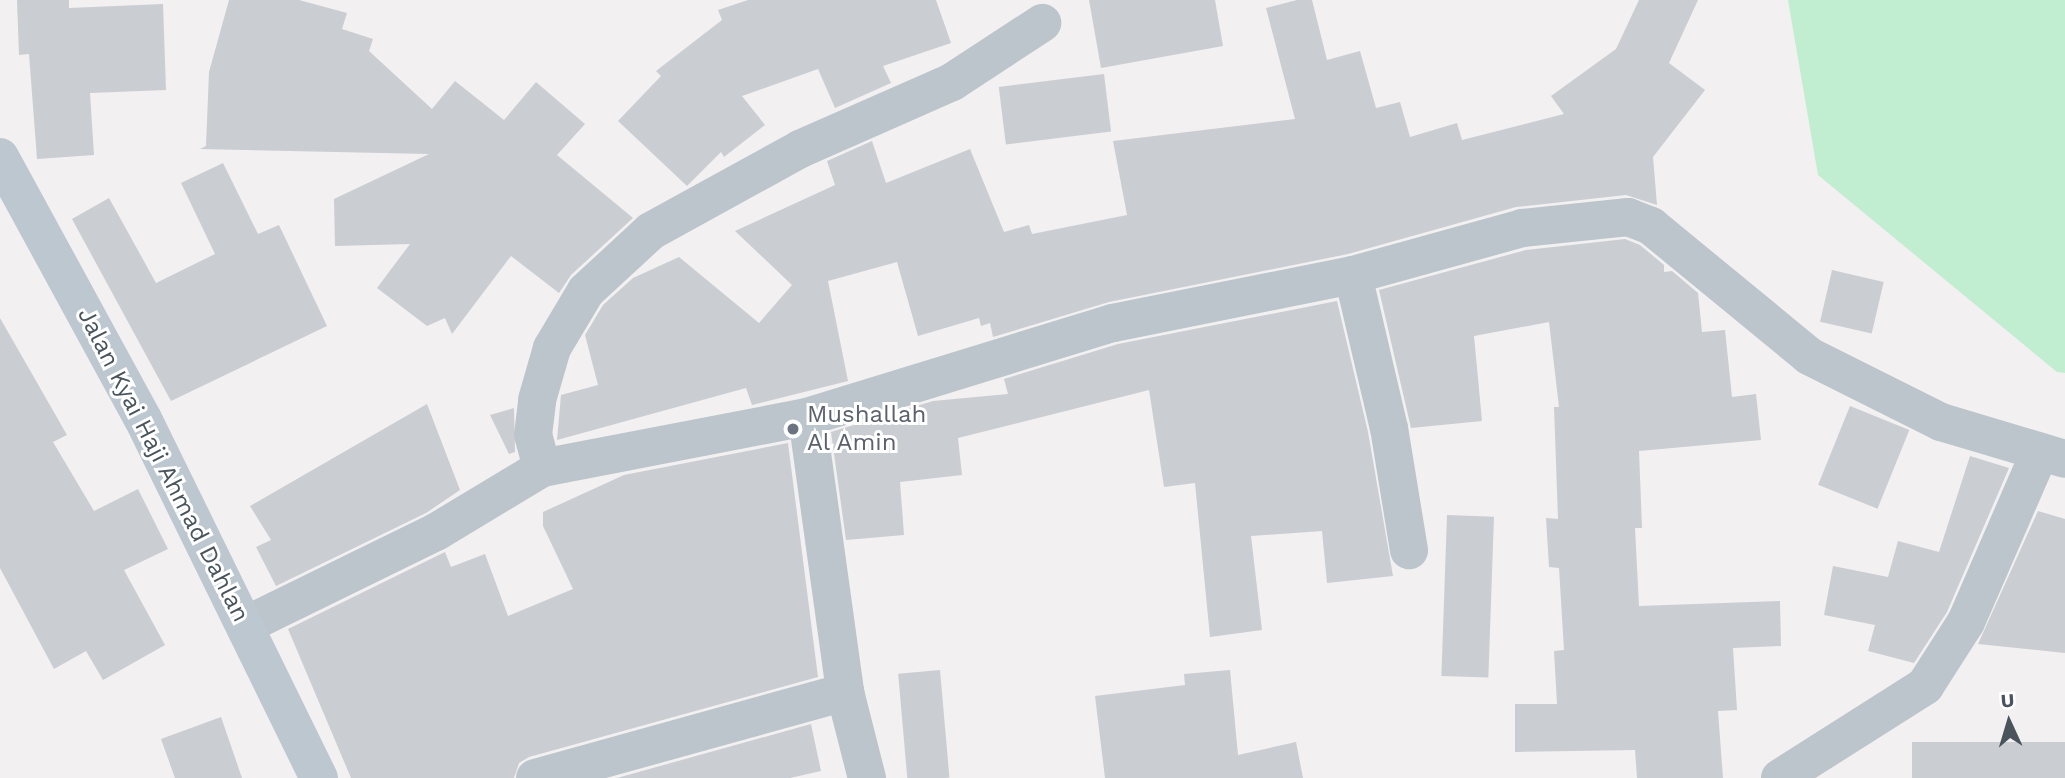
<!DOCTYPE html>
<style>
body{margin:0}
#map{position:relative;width:2065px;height:778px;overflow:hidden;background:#f2f0f0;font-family:"Work Sans",sans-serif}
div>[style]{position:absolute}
.green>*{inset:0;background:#c1edd0}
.building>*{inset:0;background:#cacdd2;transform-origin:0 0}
.street>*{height:38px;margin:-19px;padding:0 19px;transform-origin:19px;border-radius:19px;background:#bcc5cc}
.secondary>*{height:38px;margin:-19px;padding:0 19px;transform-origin:19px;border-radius:19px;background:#bdc7d0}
.dots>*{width:19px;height:19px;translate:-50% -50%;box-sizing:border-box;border:4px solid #fff;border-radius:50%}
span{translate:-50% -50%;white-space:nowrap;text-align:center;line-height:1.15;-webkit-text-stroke:6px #fff;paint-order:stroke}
.worship-label{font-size:24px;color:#5b616d}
.left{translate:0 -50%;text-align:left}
.street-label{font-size:24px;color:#49545c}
.north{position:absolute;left:1974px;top:687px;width:70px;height:70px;-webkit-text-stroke:5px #fff;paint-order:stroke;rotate:356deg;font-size:19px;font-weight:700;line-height:28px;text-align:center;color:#49545c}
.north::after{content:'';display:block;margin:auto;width:24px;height:32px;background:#49545c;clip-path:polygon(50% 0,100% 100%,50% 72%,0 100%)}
</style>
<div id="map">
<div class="green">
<i style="clip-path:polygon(1788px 0,2065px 0,2065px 373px,2057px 372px,1818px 175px)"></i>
</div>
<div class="building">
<i style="clip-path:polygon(17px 0,69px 0,69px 8px,163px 4px,166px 90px,90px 93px,94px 155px,37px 159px,29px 54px,19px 55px)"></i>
<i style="clip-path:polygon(229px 0,299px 0,347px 13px,342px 29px,373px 39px,369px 51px,432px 109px,455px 81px,504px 120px,536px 82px,585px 124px,557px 155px,633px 218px,571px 275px,559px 293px,511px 256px,452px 334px,445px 318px,427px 326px,377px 288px,410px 244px,335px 246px,334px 199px,429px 154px,200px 149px,206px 146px,209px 72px)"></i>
<i style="clip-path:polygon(748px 0,936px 0,951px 43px,883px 66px,891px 83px,835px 108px,818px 69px,742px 96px,765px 125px,724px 157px,721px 152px,687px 186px,618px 121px,661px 76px,656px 71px,722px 20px,718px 10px)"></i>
<i style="clip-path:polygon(1089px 0,1215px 0,1223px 46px,1101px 68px)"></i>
<i style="clip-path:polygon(1297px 0,1312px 0,1327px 60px,1360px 51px,1376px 108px,1400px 102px,1410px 137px,1457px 123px,1462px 140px,1564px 114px,1551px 96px,1616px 49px,1639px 0,1698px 0,1669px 63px,1705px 90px,1653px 157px,1657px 205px,1626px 195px,1516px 207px,1348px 254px,1109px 302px,993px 337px,990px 323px,981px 326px,979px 318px,918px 336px,897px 262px,828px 281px,848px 381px,752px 405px,746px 388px,557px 440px,561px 395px,598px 385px,585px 335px,603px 305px,633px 278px,679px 257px,759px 323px,792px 285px,735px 231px,835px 185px,827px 161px,872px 141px,886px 183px,970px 149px,1004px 232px,1029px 225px,1032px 234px,1127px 215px,1113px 141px,1295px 119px,1266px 8px)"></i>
<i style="left:1104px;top:74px;width:58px;height:106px;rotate:83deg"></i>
<i style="clip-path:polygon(223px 163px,258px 234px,279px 225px,327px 326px,171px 401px,72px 219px,109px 198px,156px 283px,215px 254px,181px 183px)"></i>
<i style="clip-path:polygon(1625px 239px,1640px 245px,1664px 265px,1664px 272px,1672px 271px,1698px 293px,1702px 332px,1725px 330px,1732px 397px,1756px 394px,1761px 440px,1639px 451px,1642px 528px,1635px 528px,1639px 606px,1780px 601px,1781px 646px,1733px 648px,1737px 710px,1718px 711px,1723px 778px,1637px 778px,1635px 750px,1515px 752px,1515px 704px,1557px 704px,1554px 651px,1564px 650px,1559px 568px,1549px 567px,1546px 518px,1558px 519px,1554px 407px,1559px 407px,1549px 322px,1474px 336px,1482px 421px,1411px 428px,1379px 290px,1526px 250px)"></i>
<i style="left:1832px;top:270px;width:53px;height:53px;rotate:13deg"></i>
<i style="clip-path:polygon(1337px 301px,1368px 432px,1393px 576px,1327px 583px,1322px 531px,1251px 536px,1262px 630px,1210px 637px,1195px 483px,1164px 487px,1149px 390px,958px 438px,962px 475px,900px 482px,904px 535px,846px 540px,831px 432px,933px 401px,1008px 394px,1004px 379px,1118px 344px)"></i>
<i style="clip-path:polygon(0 318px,67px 435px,53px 442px,94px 511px,138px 489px,168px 549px,124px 570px,165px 645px,103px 680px,86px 651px,54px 669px,0 568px)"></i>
<i style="clip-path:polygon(427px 404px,460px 490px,426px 513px,276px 586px,256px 547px,271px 540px,250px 506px)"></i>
<i style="left:1850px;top:406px;width:64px;height:85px;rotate:22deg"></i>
<i style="clip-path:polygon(514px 408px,515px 452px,509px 454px,490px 415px)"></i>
<i style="clip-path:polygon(788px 443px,818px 677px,529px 757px,519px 763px,514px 778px,351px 778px,288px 629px,445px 552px,451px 567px,485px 554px,508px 616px,573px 589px,543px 526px,543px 512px,624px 475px)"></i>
<i style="clip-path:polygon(1970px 456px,2009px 468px,1947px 612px,1914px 663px,1868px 651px,1875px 625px,1824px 615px,1833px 566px,1888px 577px,1898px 541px,1939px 552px)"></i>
<i style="clip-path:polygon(2038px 511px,2065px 519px,2065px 653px,1978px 644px)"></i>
<i style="left:1447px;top:515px;width:47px;height:161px;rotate:2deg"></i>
<i style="left:940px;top:670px;width:108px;height:42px;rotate:85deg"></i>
<i style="clip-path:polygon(1230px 670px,1238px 755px,1296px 742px,1303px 778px,1105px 778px,1095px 696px,1185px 685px,1184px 674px)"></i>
<i style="clip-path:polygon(221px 717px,242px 778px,175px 778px,161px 739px)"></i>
<i style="clip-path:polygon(811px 724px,821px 771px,790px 778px,617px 778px)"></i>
<i style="left:2065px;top:742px;width:36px;height:153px;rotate:90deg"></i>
</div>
<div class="street">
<i style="left:1353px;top:275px;width:157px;rotate:76.8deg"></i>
<i style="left:1389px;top:428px;width:124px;rotate:80.7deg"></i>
<i style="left:807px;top:417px;width:320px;rotate:-17.1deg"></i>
<i style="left:1113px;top:323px;width:245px;rotate:-11.3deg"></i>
<i style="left:1353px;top:275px;width:175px;rotate:-15.5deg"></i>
<i style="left:1522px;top:228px;width:107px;rotate:-5.9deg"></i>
<i style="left:1628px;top:217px;width:25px;rotate:21deg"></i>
<i style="left:1651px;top:226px;width:205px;rotate:39.4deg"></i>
<i style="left:1809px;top:356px;width:148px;rotate:26.6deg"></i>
<i style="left:1941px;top:422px;width:129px;rotate:16.6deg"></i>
<i style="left:542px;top:468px;width:34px;rotate:-105deg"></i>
<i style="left:533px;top:435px;width:35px;rotate:-83deg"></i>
<i style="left:537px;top:400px;width:54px;rotate:-73.9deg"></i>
<i style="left:552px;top:348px;width:66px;rotate:-59.2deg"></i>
<i style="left:586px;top:291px;width:88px;rotate:-42.7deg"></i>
<i style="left:651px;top:231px;width:170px;rotate:-28.8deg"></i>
<i style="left:800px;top:149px;width:166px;rotate:-23.8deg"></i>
<i style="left:952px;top:82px;width:108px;rotate:-33.2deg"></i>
<i style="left:246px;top:625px;width:212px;rotate:-26.1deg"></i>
<i style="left:436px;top:532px;width:124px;rotate:-31.1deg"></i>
<i style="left:542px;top:468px;width:270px;rotate:-10.9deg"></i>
<i style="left:807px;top:417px;width:278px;rotate:82.1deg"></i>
<i style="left:845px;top:692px;width:89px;rotate:75.7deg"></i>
<i style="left:535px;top:778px;width:322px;rotate:-15.5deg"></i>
<i style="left:1780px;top:778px;width:172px;rotate:-32.4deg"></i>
<i style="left:1925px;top:686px;width:76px;rotate:-57.4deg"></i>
<i style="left:1966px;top:622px;width:185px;rotate:-66.5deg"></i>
</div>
<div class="secondary">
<i style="left:0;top:157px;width:298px;rotate:61.4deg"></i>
<i style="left:143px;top:419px;width:400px;rotate:63.9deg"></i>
</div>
<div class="dots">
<i style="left:793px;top:429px;background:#6b7280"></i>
</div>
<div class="worship-label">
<span class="left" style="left:807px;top:429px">Mushallah<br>Al Amin</span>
</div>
<div class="street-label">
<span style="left:163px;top:465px;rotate:63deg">Jalan Kyai Haji Ahmad Dahlan</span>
</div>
<div class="north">U</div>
</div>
